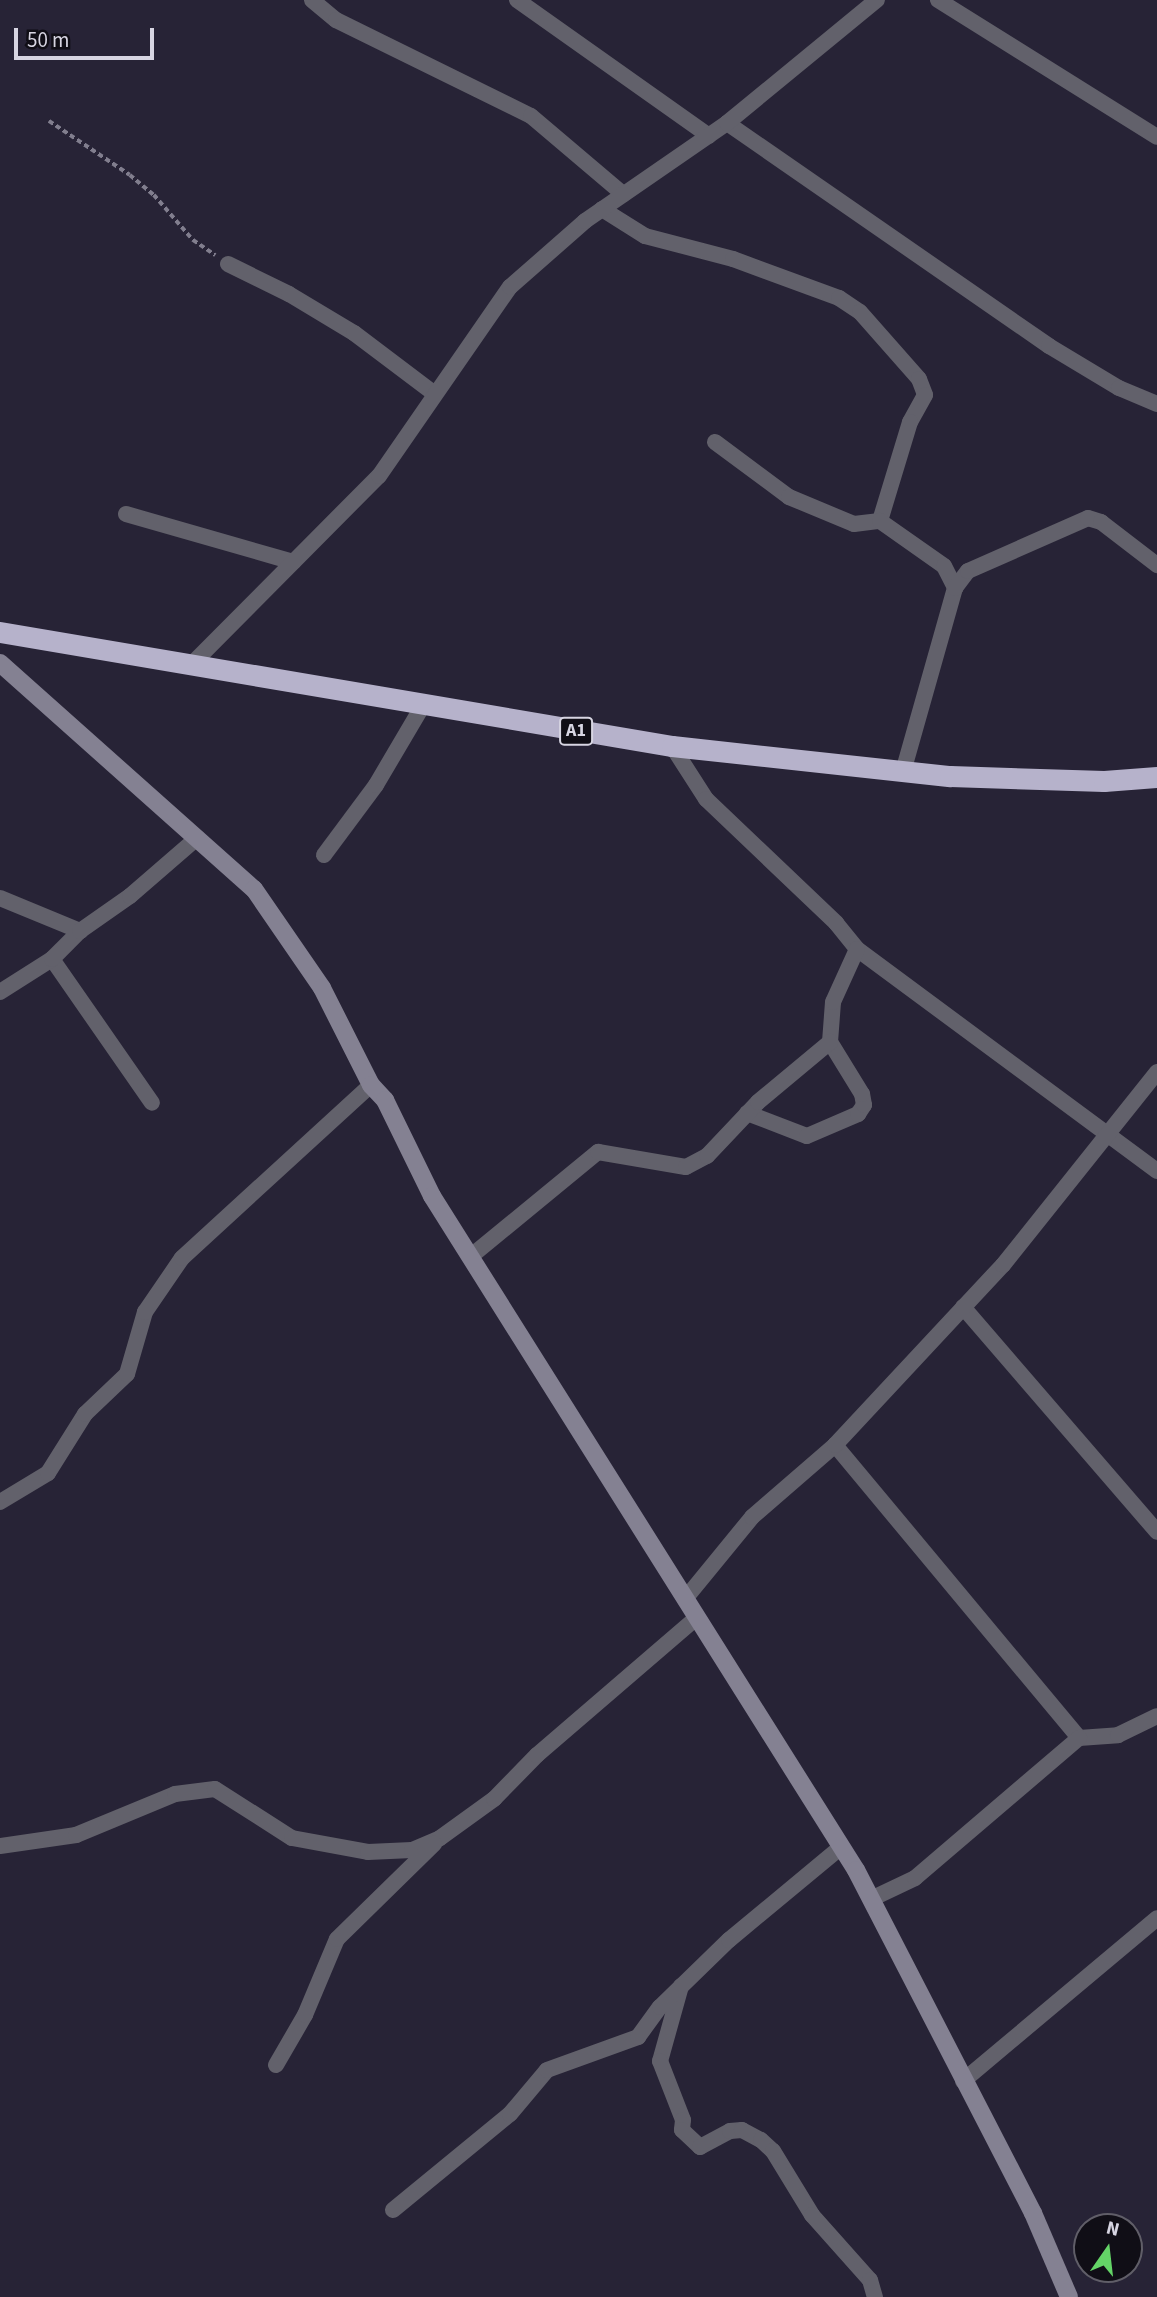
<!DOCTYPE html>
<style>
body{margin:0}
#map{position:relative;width:1157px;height:2297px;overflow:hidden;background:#272336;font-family:"Source Sans 3",sans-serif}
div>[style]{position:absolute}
.path>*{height:3.5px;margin-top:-1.75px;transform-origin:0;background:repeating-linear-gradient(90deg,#817e8e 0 5px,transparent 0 8.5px)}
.street>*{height:16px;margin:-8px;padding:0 8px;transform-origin:8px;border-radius:8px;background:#62616b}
.secondary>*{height:18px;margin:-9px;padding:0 9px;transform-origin:9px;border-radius:9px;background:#848192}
.highway>*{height:21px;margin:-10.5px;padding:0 10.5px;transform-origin:10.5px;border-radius:10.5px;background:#b6b2cb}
span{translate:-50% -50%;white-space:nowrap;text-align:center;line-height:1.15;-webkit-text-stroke:7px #100e16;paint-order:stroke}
.shield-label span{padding:2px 5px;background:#100e16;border:2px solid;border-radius:5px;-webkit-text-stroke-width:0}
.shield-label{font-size:18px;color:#d7d5e2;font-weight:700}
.north{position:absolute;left:1073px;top:2213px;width:70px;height:70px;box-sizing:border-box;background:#100e16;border:2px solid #605e68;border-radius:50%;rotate:14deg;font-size:19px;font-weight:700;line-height:28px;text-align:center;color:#d7d5e2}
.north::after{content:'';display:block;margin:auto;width:24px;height:32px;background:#64d467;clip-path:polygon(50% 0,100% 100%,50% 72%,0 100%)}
.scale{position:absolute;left:14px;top:28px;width:140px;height:32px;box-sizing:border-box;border:4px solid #d7d5e2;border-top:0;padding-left:9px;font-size:21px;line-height:24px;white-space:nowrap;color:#d7d5e2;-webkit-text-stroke:5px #100e16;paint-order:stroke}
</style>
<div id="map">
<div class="path">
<i style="left:49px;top:121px;width:97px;rotate:33.7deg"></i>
<i style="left:130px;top:175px;width:31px;rotate:40deg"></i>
<i style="left:154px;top:195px;width:60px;rotate:49.1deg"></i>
<i style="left:193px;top:240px;width:27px;rotate:34deg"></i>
</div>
<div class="street">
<i style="left:312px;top:0;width:31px;rotate:40deg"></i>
<i style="left:336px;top:20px;width:217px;rotate:26.2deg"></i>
<i style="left:531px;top:116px;width:121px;rotate:40.3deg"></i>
<i style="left:517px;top:0;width:235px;rotate:35.3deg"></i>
<i style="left:938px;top:0;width:258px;rotate:32deg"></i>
<i style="left:727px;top:123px;width:392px;rotate:34.7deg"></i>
<i style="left:1049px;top:346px;width:82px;rotate:31deg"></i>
<i style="left:1119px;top:388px;width:41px;rotate:22.8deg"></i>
<i style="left:602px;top:209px;width:51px;rotate:32.1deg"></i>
<i style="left:645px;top:236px;width:91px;rotate:14.6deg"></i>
<i style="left:733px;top:259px;width:113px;rotate:20.2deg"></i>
<i style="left:839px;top:298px;width:25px;rotate:34deg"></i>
<i style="left:860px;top:312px;width:89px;rotate:48.6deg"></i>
<i style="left:919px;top:379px;width:17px;rotate:69deg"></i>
<i style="left:925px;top:395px;width:31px;rotate:119deg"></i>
<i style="left:910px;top:422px;width:103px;rotate:106.9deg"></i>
<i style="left:228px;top:264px;width:68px;rotate:26.2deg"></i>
<i style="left:289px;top:294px;width:76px;rotate:31deg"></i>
<i style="left:354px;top:333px;width:101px;rotate:37deg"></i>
<i style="left:715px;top:442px;width:92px;rotate:36.6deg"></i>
<i style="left:789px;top:497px;width:70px;rotate:22.6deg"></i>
<i style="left:854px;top:524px;width:26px;rotate:-7deg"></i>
<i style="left:880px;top:521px;width:78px;rotate:35.1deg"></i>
<i style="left:944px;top:566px;width:25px;rotate:63deg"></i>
<i style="left:955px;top:588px;width:191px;rotate:105.8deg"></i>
<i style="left:126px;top:514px;width:174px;rotate:16deg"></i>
<i style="left:955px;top:588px;width:21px;rotate:-53deg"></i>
<i style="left:968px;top:571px;width:131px;rotate:-23.8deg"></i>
<i style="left:1088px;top:518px;width:14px;rotate:17deg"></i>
<i style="left:1101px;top:522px;width:71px;rotate:37.5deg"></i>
<i style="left:190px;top:666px;width:268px;rotate:-45.2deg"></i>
<i style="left:379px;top:476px;width:230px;rotate:-55.3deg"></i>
<i style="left:510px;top:287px;width:100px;rotate:-41.3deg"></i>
<i style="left:585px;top:221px;width:173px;rotate:-34.6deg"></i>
<i style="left:727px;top:123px;width:194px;rotate:-39.4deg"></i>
<i style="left:672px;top:746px;width:63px;rotate:57.3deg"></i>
<i style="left:706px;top:799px;width:180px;rotate:43.6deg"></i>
<i style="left:836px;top:923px;width:33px;rotate:51deg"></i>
<i style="left:857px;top:949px;width:373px;rotate:36.5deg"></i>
<i style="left:324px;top:855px;width:87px;rotate:-53.4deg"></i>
<i style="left:376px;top:785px;width:91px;rotate:-59.5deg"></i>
<i style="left:0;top:898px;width:87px;rotate:22.4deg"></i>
<i style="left:52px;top:959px;width:175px;rotate:55.2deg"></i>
<i style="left:0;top:992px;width:62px;rotate:-32.4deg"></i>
<i style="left:52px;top:959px;width:40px;rotate:-45deg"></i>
<i style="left:80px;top:931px;width:61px;rotate:-35deg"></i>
<i style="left:130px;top:896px;width:89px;rotate:-40.9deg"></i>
<i style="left:747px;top:1113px;width:64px;rotate:21deg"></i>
<i style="left:807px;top:1136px;width:56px;rotate:-23.3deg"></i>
<i style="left:858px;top:1114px;width:11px;rotate:-56deg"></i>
<i style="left:864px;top:1105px;width:11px;rotate:-100deg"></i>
<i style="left:862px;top:1094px;width:61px;rotate:-121.6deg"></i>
<i style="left:830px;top:1042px;width:40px;rotate:-85.7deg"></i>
<i style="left:833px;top:1002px;width:58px;rotate:-65.6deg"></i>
<i style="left:470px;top:1257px;width:166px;rotate:-39.4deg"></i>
<i style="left:598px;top:1152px;width:89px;rotate:9.7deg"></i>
<i style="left:686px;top:1167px;width:24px;rotate:-28deg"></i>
<i style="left:707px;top:1156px;width:74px;rotate:-46.6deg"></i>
<i style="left:758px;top:1102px;width:94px;rotate:-39.8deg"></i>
<i style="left:963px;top:1307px;width:297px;rotate:49.2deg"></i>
<i style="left:835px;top:1445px;width:381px;rotate:50.2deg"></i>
<i style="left:1079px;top:1738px;width:39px;rotate:-4deg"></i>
<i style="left:1118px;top:1735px;width:43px;rotate:-26deg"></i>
<i style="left:0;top:1502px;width:56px;rotate:-31.1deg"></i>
<i style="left:48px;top:1473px;width:70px;rotate:-57.9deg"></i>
<i style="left:85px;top:1414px;width:58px;rotate:-43.6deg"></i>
<i style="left:127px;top:1374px;width:65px;rotate:-73.8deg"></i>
<i style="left:145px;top:1312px;width:65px;rotate:-55.6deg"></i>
<i style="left:182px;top:1258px;width:256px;rotate:-42.5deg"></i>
<i style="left:685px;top:1599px;width:106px;rotate:-50.7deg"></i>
<i style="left:752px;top:1517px;width:110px;rotate:-40.9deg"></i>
<i style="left:835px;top:1445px;width:246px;rotate:-47deg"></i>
<i style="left:1003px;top:1265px;width:247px;rotate:-51.4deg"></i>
<i style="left:0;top:1846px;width:77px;rotate:-8.2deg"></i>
<i style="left:76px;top:1835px;width:107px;rotate:-22.5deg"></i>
<i style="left:175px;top:1794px;width:40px;rotate:-7.1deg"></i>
<i style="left:215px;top:1789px;width:91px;rotate:32.5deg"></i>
<i style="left:292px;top:1838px;width:77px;rotate:10.4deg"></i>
<i style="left:368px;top:1852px;width:44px;rotate:-2.6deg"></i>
<i style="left:412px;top:1850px;width:30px;rotate:-23deg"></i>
<i style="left:440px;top:1838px;width:67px;rotate:-35.8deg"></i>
<i style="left:494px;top:1799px;width:62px;rotate:-45.7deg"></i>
<i style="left:537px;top:1755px;width:210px;rotate:-40.7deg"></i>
<i style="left:871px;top:1899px;width:49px;rotate:-25.5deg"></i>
<i style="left:915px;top:1878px;width:216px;rotate:-40.5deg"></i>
<i style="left:681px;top:1986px;width:78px;rotate:105.6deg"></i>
<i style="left:660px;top:2061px;width:63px;rotate:68.7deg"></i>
<i style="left:683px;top:2120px;width:10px;rotate:96deg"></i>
<i style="left:682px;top:2130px;width:25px;rotate:43deg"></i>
<i style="left:700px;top:2147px;width:34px;rotate:-28deg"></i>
<i style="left:730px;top:2131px;width:12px;rotate:-5deg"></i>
<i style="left:742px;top:2130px;width:21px;rotate:28deg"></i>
<i style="left:761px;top:2140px;width:16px;rotate:43deg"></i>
<i style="left:773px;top:2151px;width:75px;rotate:58.6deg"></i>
<i style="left:812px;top:2215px;width:87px;rotate:48.3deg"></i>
<i style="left:870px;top:2280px;width:18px;rotate:74deg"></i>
<i style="left:276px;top:2065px;width:58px;rotate:-59.9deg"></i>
<i style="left:305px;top:2015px;width:82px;rotate:-67.2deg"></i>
<i style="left:337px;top:1939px;width:136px;rotate:-44.4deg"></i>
<i style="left:963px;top:2081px;width:253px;rotate:-40deg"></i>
<i style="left:393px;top:2210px;width:151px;rotate:-39.4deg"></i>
<i style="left:510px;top:2114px;width:57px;rotate:-49.9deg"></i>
<i style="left:547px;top:2070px;width:97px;rotate:-19.9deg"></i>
<i style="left:638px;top:2037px;width:37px;rotate:-54deg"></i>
<i style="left:660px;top:2007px;width:96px;rotate:-44.2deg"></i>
<i style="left:729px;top:1940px;width:146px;rotate:-39.7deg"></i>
</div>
<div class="secondary">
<i style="left:0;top:663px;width:340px;rotate:41.7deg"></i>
<i style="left:254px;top:889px;width:120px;rotate:55.5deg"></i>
<i style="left:322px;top:988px;width:109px;rotate:63.2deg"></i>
<i style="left:371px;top:1085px;width:21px;rotate:47deg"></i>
<i style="left:385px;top:1100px;width:107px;rotate:63.9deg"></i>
<i style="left:432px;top:1196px;width:796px;rotate:57.83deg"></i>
<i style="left:856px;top:1870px;width:386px;rotate:62.7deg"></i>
<i style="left:1033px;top:2213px;width:91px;rotate:66.8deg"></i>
</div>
<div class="highway">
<i style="left:0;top:632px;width:682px;rotate:9.63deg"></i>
<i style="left:672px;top:746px;width:280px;rotate:6.2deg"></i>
<i style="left:950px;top:776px;width:154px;rotate:1.9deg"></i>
<i style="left:1104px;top:781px;width:53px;rotate:-4.3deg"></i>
</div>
<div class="shield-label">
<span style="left:576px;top:731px">A1</span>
</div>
<div class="north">N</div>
<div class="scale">50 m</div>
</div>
